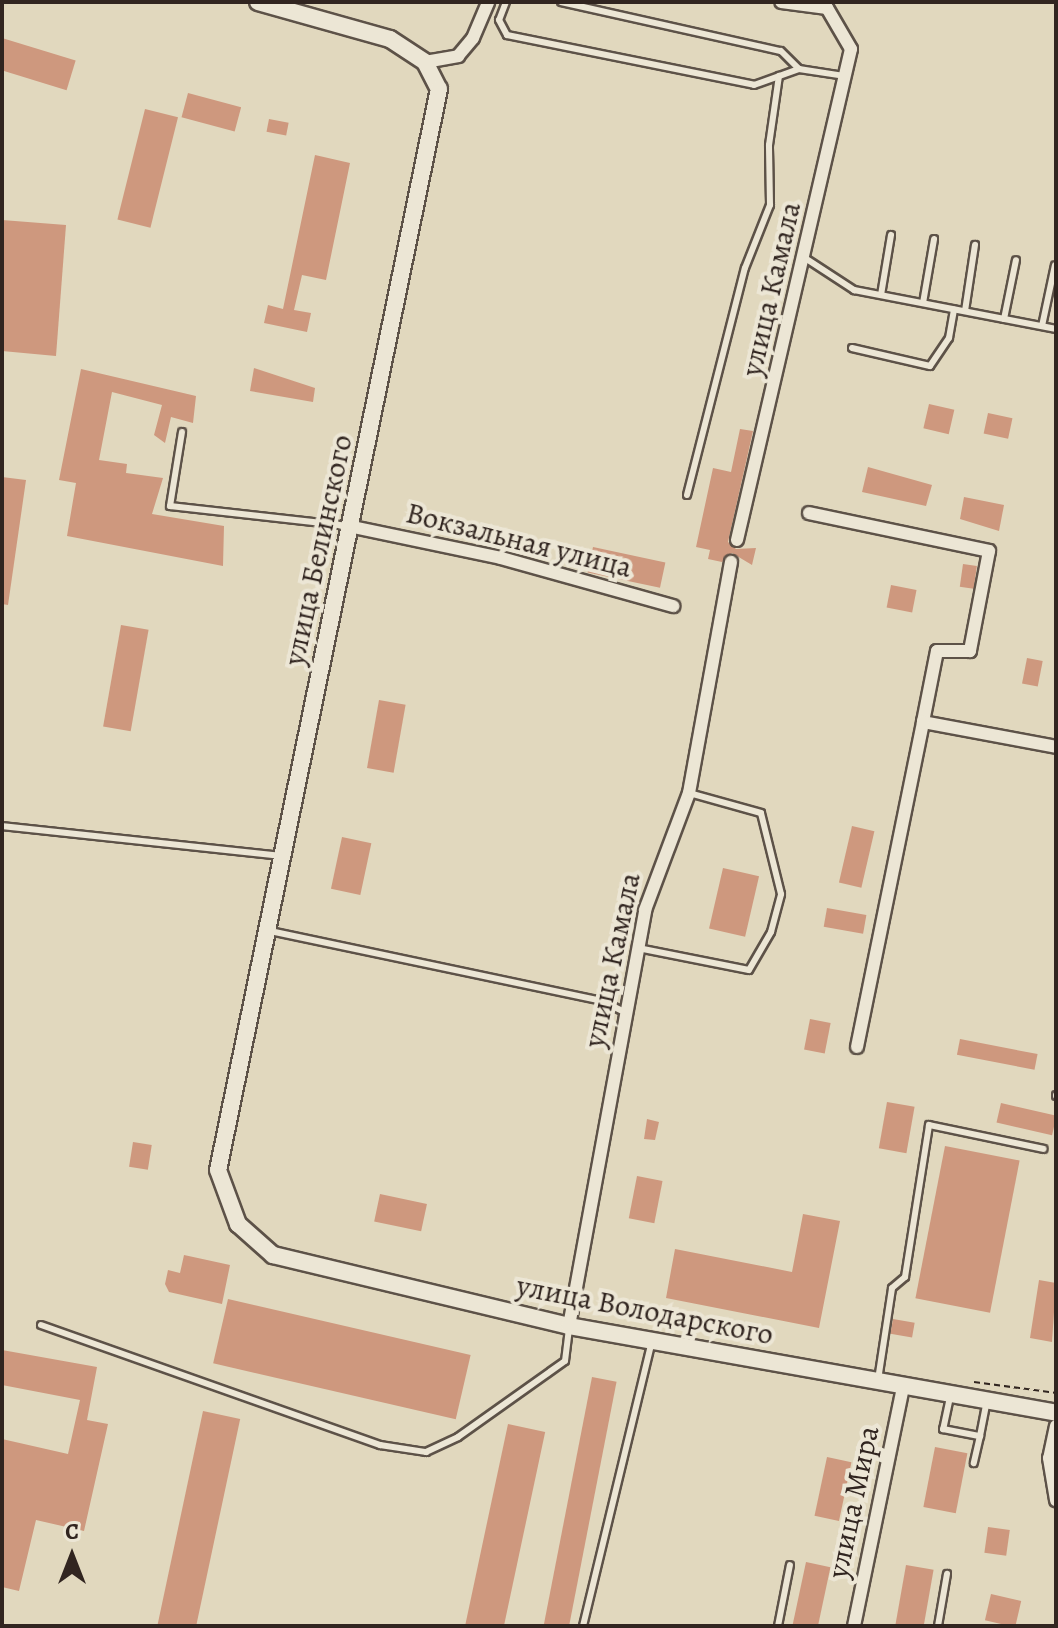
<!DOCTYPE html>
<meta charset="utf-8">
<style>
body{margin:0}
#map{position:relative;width:1058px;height:1628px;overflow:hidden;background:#e1d8be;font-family:Alegreya,serif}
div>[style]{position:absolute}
.building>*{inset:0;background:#ce987e;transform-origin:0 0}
.path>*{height:2px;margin-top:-1px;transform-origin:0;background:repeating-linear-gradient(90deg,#312520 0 6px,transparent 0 10px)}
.roads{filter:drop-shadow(2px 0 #5d5248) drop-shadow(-2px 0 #5d5248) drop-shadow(0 2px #5d5248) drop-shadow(0 -2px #5d5248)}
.service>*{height:6px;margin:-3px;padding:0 3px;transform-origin:3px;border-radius:3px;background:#ece6d5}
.minor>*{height:12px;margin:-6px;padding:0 6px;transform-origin:6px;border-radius:6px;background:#ece6d5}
.tertiary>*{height:16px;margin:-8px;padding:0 8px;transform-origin:8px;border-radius:8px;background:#ece6d5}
span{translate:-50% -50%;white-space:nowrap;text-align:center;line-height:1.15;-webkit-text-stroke:8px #ece6d5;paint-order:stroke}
.street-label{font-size:30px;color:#312520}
.frame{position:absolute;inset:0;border:4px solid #312520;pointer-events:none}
.north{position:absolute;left:32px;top:1516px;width:80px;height:80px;-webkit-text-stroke:6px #ece6d5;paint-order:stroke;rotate:0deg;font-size:22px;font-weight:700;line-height:32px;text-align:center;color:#312520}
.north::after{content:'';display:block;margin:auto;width:28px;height:36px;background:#312520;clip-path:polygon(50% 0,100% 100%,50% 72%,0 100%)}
</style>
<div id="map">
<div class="building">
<i style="left:2px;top:38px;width:77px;height:31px;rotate:17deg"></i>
<i style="left:188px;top:93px;width:55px;height:25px;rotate:15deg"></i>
<i style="left:145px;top:109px;width:34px;height:114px;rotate:14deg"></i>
<i style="left:269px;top:119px;width:20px;height:13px;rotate:11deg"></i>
<i style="clip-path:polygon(315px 155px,350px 163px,326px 280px,302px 275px,294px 310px,311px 313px,307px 332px,264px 323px,268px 305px,283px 309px)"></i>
<i style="clip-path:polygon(2px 220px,66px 225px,56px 356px,2px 351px)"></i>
<i style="clip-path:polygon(254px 368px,315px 388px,313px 402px,250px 391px)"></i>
<i style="clip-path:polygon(81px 369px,196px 396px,193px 423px,171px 417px,165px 443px,154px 435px,162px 405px,112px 392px,99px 460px,127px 464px,126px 473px,163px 478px,152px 514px,224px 526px,223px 566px,67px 536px,76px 483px,59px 480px)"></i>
<i style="left:929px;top:404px;width:26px;height:25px;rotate:13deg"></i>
<i style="left:988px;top:413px;width:25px;height:21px;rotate:12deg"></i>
<i style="clip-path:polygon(740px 429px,753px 431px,728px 542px,736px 549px,756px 548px,752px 565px,732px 553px,722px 562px,708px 559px,710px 550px,696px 547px,713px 468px,731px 472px)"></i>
<i style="clip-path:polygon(868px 467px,932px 485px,926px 506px,862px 492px)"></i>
<i style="clip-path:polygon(2px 477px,26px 480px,8px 605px,2px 604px)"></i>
<i style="clip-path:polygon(964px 497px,1004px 505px,999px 531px,960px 519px)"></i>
<i style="left:593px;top:547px;width:74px;height:26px;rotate:12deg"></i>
<i style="left:963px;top:564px;width:14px;height:23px;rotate:8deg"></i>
<i style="left:891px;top:585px;width:26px;height:23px;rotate:11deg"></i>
<i style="left:121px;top:625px;width:28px;height:103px;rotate:10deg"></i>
<i style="left:1027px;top:658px;width:16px;height:26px;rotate:11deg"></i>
<i style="left:379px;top:700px;width:27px;height:69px;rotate:10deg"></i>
<i style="left:852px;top:826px;width:23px;height:58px;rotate:13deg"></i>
<i style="left:342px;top:837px;width:30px;height:53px;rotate:12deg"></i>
<i style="left:723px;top:868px;width:37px;height:62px;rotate:13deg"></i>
<i style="left:827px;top:908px;width:40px;height:19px;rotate:10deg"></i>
<i style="left:810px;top:1019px;width:21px;height:31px;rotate:11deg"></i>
<i style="left:960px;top:1039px;width:79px;height:16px;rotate:11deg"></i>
<i style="left:887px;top:1102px;width:28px;height:47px;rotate:10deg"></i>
<i style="left:1001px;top:1103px;width:57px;height:20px;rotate:13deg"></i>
<i style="clip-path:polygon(647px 1119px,659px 1122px,655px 1140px,644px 1139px)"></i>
<i style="left:133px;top:1142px;width:19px;height:25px;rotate:9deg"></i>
<i style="left:945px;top:1146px;width:76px;height:155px;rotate:11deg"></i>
<i style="left:637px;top:1176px;width:26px;height:43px;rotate:11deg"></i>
<i style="left:380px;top:1194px;width:48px;height:28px;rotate:12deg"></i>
<i style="clip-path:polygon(803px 1214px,840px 1221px,819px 1328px,666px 1298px,675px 1249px,792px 1272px)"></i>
<i style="clip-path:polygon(184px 1255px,230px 1265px,222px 1304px,169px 1292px,165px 1284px,168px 1270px,180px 1273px)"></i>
<i style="clip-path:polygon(1039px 1280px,1056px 1283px,1052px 1342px,1030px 1338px)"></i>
<i style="left:228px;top:1299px;width:249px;height:66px;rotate:13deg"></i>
<i style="left:893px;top:1319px;width:22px;height:15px;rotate:10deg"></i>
<i style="clip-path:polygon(2px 1350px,97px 1367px,87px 1420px,108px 1424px,84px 1531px,36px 1520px,19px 1591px,2px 1587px,2px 1439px,68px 1454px,80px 1400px,2px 1385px)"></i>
<i style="left:592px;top:1377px;width:25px;height:255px;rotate:11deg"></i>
<i style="left:203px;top:1411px;width:38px;height:220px;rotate:12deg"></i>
<i style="left:508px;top:1424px;width:38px;height:207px;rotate:12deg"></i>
<i style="left:935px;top:1447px;width:33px;height:61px;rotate:11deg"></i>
<i style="left:827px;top:1457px;width:25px;height:60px;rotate:12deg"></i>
<i style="left:988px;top:1527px;width:22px;height:26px;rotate:8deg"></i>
<i style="left:806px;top:1562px;width:25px;height:65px;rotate:12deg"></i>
<i style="left:906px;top:1565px;width:28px;height:62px;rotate:10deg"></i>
<i style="left:991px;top:1594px;width:31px;height:27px;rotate:13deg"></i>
</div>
<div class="path">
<i style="left:974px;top:1382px;width:83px;rotate:7.6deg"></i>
</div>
<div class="roads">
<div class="service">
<i style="left:506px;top:2px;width:19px;rotate:111deg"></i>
<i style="left:499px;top:20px;width:17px;rotate:62deg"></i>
<i style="left:507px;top:35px;width:252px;rotate:11.4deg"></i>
<i style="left:754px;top:85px;width:48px;rotate:-19.6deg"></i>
<i style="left:799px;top:69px;width:47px;rotate:8.7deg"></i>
<i style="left:561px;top:2px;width:225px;rotate:12.6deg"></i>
<i style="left:781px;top:51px;width:25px;rotate:45deg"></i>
<i style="left:805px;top:258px;width:59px;rotate:33.1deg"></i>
<i style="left:854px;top:290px;width:206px;rotate:10.9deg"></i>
<i style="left:881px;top:295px;width:61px;rotate:-80.5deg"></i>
<i style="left:923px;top:303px;width:65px;rotate:-80.2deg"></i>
<i style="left:965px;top:311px;width:67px;rotate:-81.4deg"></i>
<i style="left:1004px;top:319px;width:60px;rotate:-78.5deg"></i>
<i style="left:1042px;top:326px;width:62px;rotate:-78deg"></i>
<i style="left:852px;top:348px;width:80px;rotate:13deg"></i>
<i style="left:930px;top:366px;width:34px;rotate:-56deg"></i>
<i style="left:949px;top:338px;width:29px;rotate:-80deg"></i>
<i style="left:182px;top:432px;width:75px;rotate:99.2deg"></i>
<i style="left:170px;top:506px;width:180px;rotate:6.4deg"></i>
<i style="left:687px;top:495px;width:234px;rotate:-75.7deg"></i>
<i style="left:745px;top:268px;width:68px;rotate:-68.4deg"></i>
<i style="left:770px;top:205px;width:60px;rotate:-91deg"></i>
<i style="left:769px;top:145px;width:70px;rotate:-81.8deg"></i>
<i style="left:2px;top:826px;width:281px;rotate:6.1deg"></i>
<i style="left:270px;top:931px;width:339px;rotate:11.9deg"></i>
<i style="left:602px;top:1001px;width:25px;rotate:26deg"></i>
<i style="left:638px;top:948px;width:113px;rotate:11.2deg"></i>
<i style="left:749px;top:970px;width:44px;rotate:-59.9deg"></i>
<i style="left:771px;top:932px;width:39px;rotate:-75deg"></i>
<i style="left:781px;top:894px;width:83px;rotate:-103.9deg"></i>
<i style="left:761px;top:813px;width:75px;rotate:-164.5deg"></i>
<i style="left:1056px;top:1096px;width:1px;rotate:-90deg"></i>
<i style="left:41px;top:1325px;width:360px;rotate:19.5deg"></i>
<i style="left:380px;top:1445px;width:47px;rotate:8.7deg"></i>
<i style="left:426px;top:1452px;width:35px;rotate:-25deg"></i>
<i style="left:458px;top:1437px;width:131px;rotate:-35.4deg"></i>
<i style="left:565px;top:1361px;width:35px;rotate:-83deg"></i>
<i style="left:878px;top:1380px;width:93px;rotate:-81.3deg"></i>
<i style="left:892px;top:1288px;width:17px;rotate:-40deg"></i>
<i style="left:905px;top:1277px;width:154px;rotate:-81deg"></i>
<i style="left:929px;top:1125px;width:117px;rotate:11.8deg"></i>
<i style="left:950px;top:1397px;width:33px;rotate:102deg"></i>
<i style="left:943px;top:1429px;width:38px;rotate:11deg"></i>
<i style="left:980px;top:1436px;width:28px;rotate:103deg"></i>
<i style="left:980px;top:1436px;width:33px;rotate:-79deg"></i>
<i style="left:583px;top:1626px;width:290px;rotate:-76.4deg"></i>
<i style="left:778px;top:1626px;width:62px;rotate:-78.9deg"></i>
<i style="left:938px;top:1626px;width:53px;rotate:-80.2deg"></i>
</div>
<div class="minor">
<i style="left:425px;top:62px;width:34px;rotate:-10deg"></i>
<i style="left:458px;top:56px;width:23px;rotate:-50deg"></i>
<i style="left:473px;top:38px;width:39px;rotate:-67deg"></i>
<i style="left:809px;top:513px;width:184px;rotate:11.9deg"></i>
<i style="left:989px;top:551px;width:102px;rotate:100.8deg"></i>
<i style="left:970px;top:651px;width:33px;rotate:180deg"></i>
<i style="left:937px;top:651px;width:72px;rotate:101.2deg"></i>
<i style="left:923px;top:722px;width:135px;rotate:10.6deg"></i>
<i style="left:353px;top:527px;width:151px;rotate:11.8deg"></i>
<i style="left:501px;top:558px;width:179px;rotate:15.6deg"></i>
<i style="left:737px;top:540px;width:504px;rotate:-76.93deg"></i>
<i style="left:851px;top:49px;width:48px;rotate:-120.3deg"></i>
<i style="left:827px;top:8px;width:46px;rotate:-172.6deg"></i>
<i style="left:857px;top:1047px;width:332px;rotate:-78.5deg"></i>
<i style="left:569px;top:1326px;width:423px;rotate:-79.6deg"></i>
<i style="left:645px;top:910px;width:125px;rotate:-69.4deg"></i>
<i style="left:689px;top:793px;width:235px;rotate:-79.7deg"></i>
<i style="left:1056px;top:1426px;width:33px;rotate:102deg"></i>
<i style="left:1049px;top:1458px;width:43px;rotate:80.5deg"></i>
<i style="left:854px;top:1626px;width:243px;rotate:-78.4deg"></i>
</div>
<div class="tertiary">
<i style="left:258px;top:2px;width:137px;rotate:15.7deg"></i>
<i style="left:390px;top:39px;width:42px;rotate:33.3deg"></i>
<i style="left:425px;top:62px;width:30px;rotate:63deg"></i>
<i style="left:439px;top:89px;width:1103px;rotate:101.55deg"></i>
<i style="left:218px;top:1170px;width:58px;rotate:69.7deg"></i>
<i style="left:238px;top:1224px;width:47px;rotate:41.5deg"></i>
<i style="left:273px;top:1255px;width:304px;rotate:13.5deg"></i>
<i style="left:569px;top:1326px;width:495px;rotate:10.1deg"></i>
</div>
</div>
<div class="street-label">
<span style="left:771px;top:289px;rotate:-77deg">улица Камала</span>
<span style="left:519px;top:540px;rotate:14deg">Вокзальная улица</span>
<span style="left:318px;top:550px;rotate:-78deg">улица Белинского</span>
<span style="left:612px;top:960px;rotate:-78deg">улица Камала</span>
<span style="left:645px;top:1310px;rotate:11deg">улица Володарского</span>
<span style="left:853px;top:1502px;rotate:-78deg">улица Мира</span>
</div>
<div class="frame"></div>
<div class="north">С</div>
</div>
